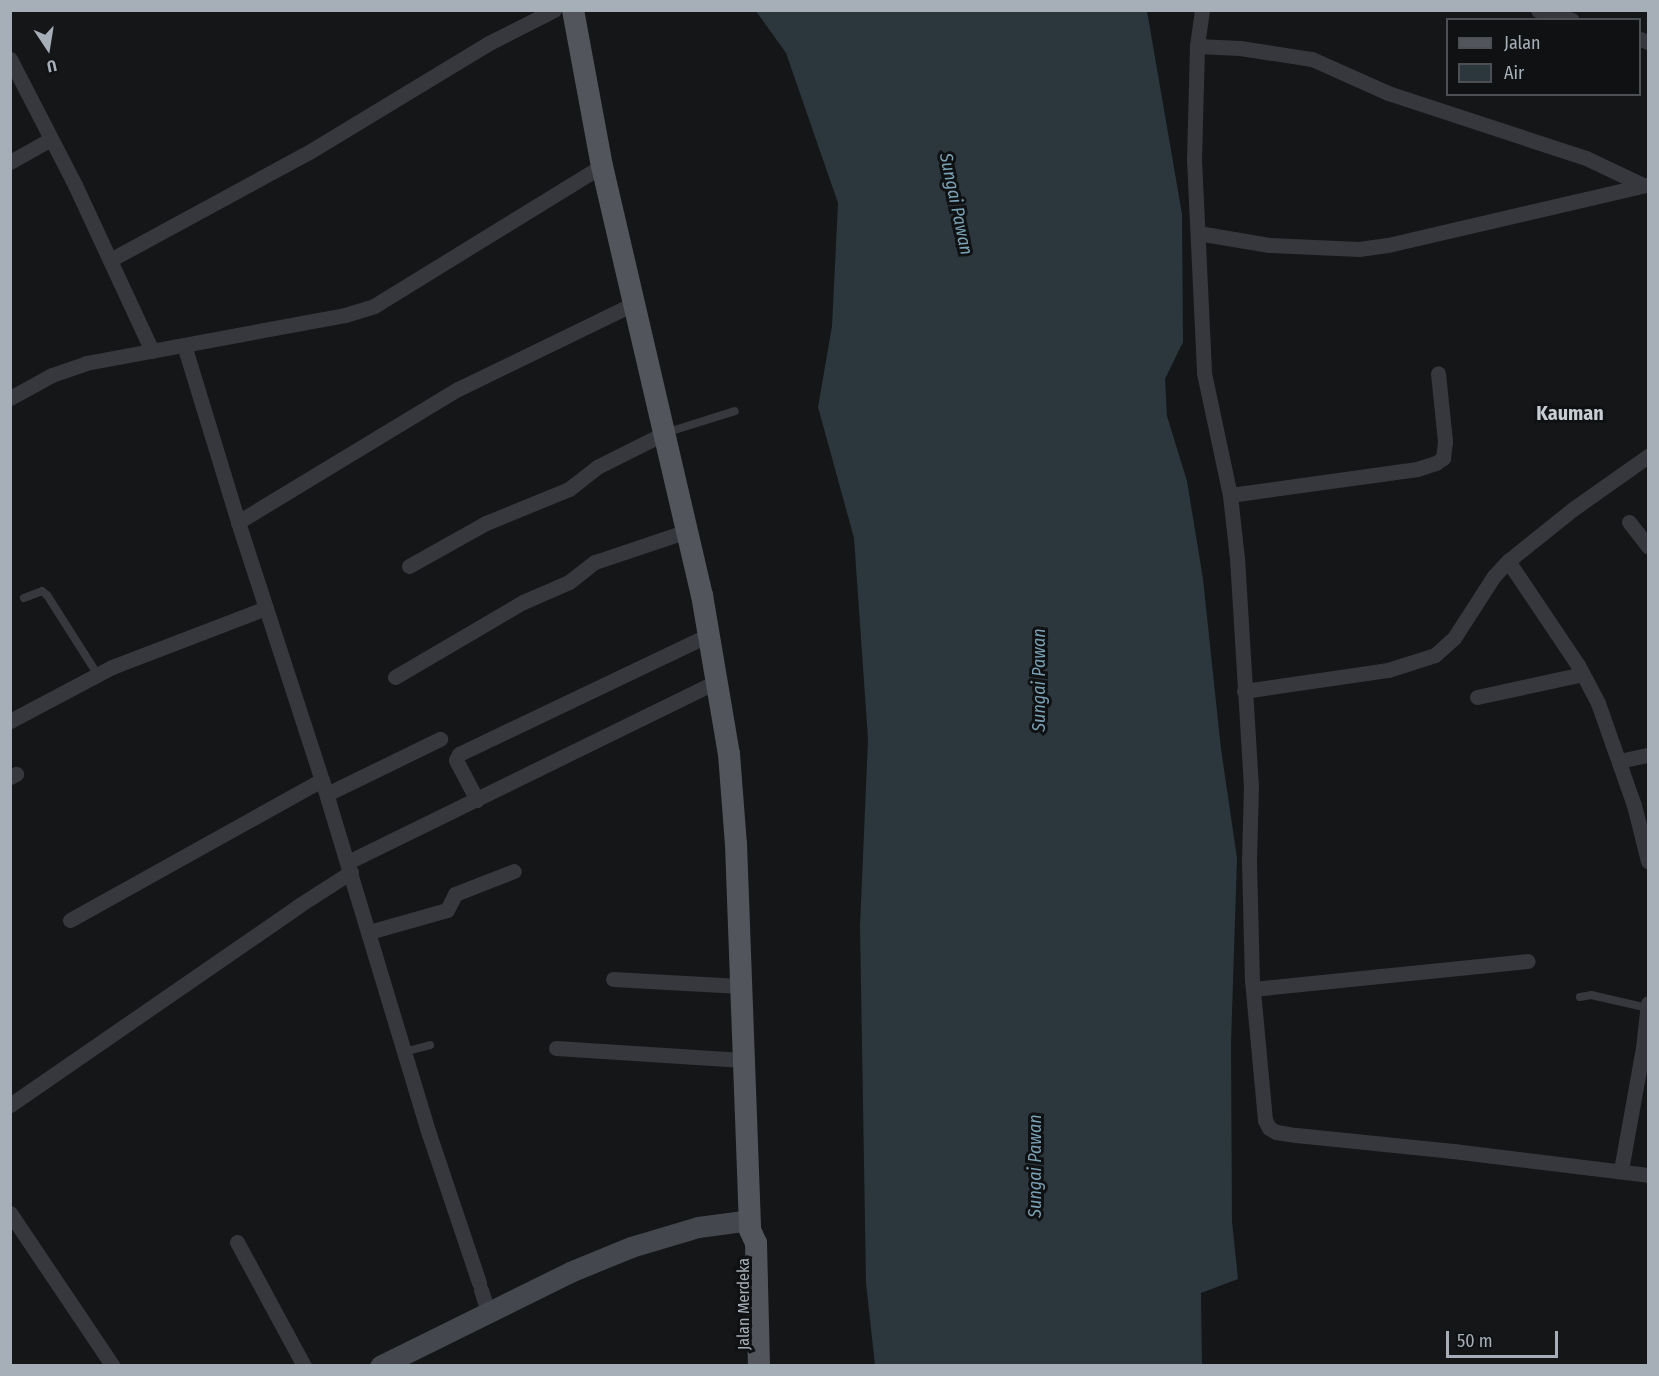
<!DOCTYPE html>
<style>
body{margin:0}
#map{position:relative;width:1659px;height:1376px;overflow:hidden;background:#151618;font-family:"Fira Sans Condensed",sans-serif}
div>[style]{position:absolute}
.water>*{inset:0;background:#2b373c}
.lane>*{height:8px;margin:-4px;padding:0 4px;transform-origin:4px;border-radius:4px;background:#36383d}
.street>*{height:15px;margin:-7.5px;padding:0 7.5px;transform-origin:7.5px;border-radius:7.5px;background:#36383d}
.secondary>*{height:21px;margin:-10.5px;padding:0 10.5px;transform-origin:10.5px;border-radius:10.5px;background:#44474d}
.primary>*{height:22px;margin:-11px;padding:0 11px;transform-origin:11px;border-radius:11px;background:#52565c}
span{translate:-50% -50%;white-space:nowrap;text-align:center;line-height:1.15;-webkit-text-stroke:6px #101113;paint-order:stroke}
.street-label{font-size:16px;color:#a6afb8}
.water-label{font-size:18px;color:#7ba3b6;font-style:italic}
.quarter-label{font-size:20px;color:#c8cdd4;font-weight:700}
.frame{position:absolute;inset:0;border:12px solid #a6afb8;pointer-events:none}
.legend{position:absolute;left:1446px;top:18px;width:195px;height:78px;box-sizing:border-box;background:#101113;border:2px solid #4c5055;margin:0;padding:8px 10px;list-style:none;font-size:18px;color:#a6afb8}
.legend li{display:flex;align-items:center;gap:12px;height:30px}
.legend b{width:30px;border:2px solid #4c5055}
.north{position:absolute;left:18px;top:18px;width:60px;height:60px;-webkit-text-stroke:4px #101113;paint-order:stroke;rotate:168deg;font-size:16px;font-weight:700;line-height:24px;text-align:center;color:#a6afb8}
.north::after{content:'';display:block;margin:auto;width:21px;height:27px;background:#a6afb8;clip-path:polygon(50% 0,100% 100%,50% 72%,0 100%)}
.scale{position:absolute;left:1446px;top:1331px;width:112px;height:27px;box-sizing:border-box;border:3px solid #a6afb8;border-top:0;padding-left:8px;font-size:18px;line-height:21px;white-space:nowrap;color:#a6afb8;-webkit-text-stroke:4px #101113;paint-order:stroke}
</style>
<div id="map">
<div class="water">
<i style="clip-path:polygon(756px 11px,1147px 11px,1182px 214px,1183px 342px,1165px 379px,1167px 416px,1187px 481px,1203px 579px,1221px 749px,1237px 858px,1231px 1044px,1232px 1221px,1238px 1279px,1201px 1293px,1202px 1365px,875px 1365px,866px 1283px,860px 926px,868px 739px,854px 538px,818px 407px,832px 326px,838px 203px,786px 53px)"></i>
</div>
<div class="lane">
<i style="left:665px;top:433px;width:73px;rotate:-17.4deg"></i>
<i style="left:24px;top:598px;width:19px;rotate:-21deg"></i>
<i style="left:42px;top:591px;width:6px;rotate:39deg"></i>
<i style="left:47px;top:595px;width:95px;rotate:57.5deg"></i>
<i style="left:1580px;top:997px;width:11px;rotate:-10deg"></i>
<i style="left:1591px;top:995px;width:58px;rotate:12.8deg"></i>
<i style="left:404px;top:1052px;width:27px;rotate:-15deg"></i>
</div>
<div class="street">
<i style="left:1202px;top:10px;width:36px;rotate:98deg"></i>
<i style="left:1197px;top:46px;width:113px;rotate:91.5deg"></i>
<i style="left:1194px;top:159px;width:214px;rotate:87.3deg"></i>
<i style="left:1204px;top:373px;width:125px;rotate:78deg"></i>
<i style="left:1230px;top:495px;width:63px;rotate:83.7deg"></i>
<i style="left:1237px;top:558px;width:227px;rotate:86.5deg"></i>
<i style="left:1251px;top:785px;width:75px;rotate:91.5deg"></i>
<i style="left:1249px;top:860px;width:120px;rotate:88.6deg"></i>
<i style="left:1252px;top:980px;width:141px;rotate:84.7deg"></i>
<i style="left:1265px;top:1120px;width:9px;rotate:63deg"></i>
<i style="left:1269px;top:1128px;width:8px;rotate:30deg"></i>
<i style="left:1276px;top:1132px;width:20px;rotate:9deg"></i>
<i style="left:1296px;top:1135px;width:158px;rotate:5.8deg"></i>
<i style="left:1453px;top:1151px;width:196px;rotate:7deg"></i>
<i style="left:1538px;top:10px;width:35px;rotate:16deg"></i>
<i style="left:1640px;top:39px;width:9px;rotate:21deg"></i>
<i style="left:1197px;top:46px;width:43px;rotate:2.7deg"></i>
<i style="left:1240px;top:48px;width:73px;rotate:8.7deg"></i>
<i style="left:1312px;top:59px;width:83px;rotate:24.1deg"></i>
<i style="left:1388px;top:93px;width:208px;rotate:18.2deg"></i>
<i style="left:1586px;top:158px;width:63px;rotate:25.3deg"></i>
<i style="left:10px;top:59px;width:142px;rotate:62.7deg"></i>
<i style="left:75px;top:185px;width:183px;rotate:65.1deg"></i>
<i style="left:10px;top:162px;width:47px;rotate:-29.3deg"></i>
<i style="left:1198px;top:233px;width:72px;rotate:9.6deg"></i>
<i style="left:1269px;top:245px;width:90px;rotate:2.5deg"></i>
<i style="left:1359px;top:249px;width:29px;rotate:-8deg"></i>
<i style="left:1388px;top:245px;width:265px;rotate:-13.1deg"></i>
<i style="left:110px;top:260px;width:226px;rotate:-28.5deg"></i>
<i style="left:309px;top:152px;width:208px;rotate:-31.2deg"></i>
<i style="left:487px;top:44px;width:75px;rotate:-26.9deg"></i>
<i style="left:184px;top:345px;width:185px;rotate:73deg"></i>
<i style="left:238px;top:522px;width:271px;rotate:72deg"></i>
<i style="left:322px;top:780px;width:370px;rotate:73.2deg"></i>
<i style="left:429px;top:1134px;width:157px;rotate:71.4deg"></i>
<i style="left:10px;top:398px;width:48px;rotate:-28.7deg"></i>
<i style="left:52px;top:375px;width:36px;rotate:-19deg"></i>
<i style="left:86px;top:363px;width:263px;rotate:-10.5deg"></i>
<i style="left:345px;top:315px;width:30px;rotate:-17deg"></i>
<i style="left:374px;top:306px;width:268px;rotate:-31.6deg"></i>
<i style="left:1230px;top:495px;width:189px;rotate:-7.9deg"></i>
<i style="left:1417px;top:469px;width:20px;rotate:-18deg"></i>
<i style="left:1436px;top:463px;width:9px;rotate:-36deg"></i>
<i style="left:1443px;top:458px;width:17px;rotate:-83deg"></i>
<i style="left:1445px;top:441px;width:68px;rotate:-95.9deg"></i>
<i style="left:238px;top:522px;width:257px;rotate:-31.2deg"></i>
<i style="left:458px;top:389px;width:197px;rotate:-25.9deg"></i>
<i style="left:1629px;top:522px;width:31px;rotate:52deg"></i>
<i style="left:1508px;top:561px;width:125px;rotate:56.1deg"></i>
<i style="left:1578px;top:665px;width:43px;rotate:62.2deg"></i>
<i style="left:1598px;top:703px;width:108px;rotate:70.6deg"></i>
<i style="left:1634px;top:805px;width:58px;rotate:76deg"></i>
<i style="left:409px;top:566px;width:88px;rotate:-29.2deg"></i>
<i style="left:486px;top:523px;width:90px;rotate:-22.3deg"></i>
<i style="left:569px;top:489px;width:36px;rotate:-38deg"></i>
<i style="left:597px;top:467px;width:76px;rotate:-26.6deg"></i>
<i style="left:395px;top:677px;width:148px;rotate:-30.4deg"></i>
<i style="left:523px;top:602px;width:50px;rotate:-23.5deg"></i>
<i style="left:569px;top:582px;width:33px;rotate:-38deg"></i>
<i style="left:595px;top:562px;width:97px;rotate:-18.6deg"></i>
<i style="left:1244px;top:691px;width:146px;rotate:-8.3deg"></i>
<i style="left:1388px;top:670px;width:49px;rotate:-17.7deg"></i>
<i style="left:1435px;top:655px;width:25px;rotate:-42deg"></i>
<i style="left:1454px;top:638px;width:74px;rotate:-57.2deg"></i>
<i style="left:1494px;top:576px;width:21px;rotate:-47deg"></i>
<i style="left:1508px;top:561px;width:83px;rotate:-38.7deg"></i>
<i style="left:1573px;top:509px;width:92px;rotate:-35.2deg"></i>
<i style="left:1477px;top:697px;width:108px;rotate:-12.2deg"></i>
<i style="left:10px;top:721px;width:115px;rotate:-27.9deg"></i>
<i style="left:112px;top:667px;width:165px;rotate:-21deg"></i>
<i style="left:1619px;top:761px;width:30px;rotate:-12deg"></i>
<i style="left:10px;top:777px;width:7px;rotate:-27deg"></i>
<i style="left:327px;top:794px;width:126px;rotate:-26deg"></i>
<i style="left:477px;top:800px;width:45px;rotate:-117.7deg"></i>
<i style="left:456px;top:760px;width:7px;rotate:-63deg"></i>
<i style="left:459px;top:754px;width:277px;rotate:-25.5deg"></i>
<i style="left:348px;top:862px;width:411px;rotate:-26.1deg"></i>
<i style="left:70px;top:920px;width:288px;rotate:-29.1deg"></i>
<i style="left:369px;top:932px;width:81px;rotate:-15.8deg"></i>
<i style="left:447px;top:910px;width:18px;rotate:-63deg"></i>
<i style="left:455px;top:894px;width:63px;rotate:-21.3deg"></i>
<i style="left:613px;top:979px;width:127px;rotate:3.2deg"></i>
<i style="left:1253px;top:989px;width:276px;rotate:-5.8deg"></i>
<i style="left:556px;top:1048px;width:187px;rotate:3.7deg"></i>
<i style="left:10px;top:1105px;width:350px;rotate:-34.6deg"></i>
<i style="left:298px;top:906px;width:63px;rotate:-32.7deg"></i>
<i style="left:1621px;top:1170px;width:124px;rotate:-79.8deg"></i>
<i style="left:1643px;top:1048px;width:45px;rotate:-83.7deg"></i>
<i style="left:10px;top:1213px;width:184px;rotate:56.1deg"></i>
<i style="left:237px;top:1242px;width:141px;rotate:61.6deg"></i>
<i style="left:481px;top:1290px;width:23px;rotate:72deg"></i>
</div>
<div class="secondary">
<i style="left:380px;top:1366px;width:212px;rotate:-26.3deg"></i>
<i style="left:570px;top:1272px;width:66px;rotate:-22.3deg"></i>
<i style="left:631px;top:1247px;width:70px;rotate:-16.6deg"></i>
<i style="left:698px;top:1227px;width:52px;rotate:-7.7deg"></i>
</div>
<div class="primary">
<i style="left:573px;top:10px;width:159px;rotate:79.5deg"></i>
<i style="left:602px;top:166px;width:441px;rotate:76.9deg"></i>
<i style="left:702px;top:595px;width:161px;rotate:80.4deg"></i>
<i style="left:729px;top:754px;width:90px;rotate:85.6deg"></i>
<i style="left:736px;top:844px;width:386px;rotate:87.9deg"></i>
<i style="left:750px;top:1230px;width:14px;rotate:65deg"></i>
<i style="left:756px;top:1243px;width:123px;rotate:88.6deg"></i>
</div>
<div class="street-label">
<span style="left:744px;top:1304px;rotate:-90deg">Jalan Merdeka</span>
</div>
<div class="water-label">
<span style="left:956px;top:204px;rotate:78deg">Sungai Pawan</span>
<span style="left:1039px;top:680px;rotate:-90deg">Sungai Pawan</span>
<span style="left:1035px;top:1166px;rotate:-90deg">Sungai Pawan</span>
</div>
<div class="quarter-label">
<span style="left:1570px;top:413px">Kauman</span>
</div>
<div class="frame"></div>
<ul class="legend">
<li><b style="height:8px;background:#52565c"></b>Jalan</li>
<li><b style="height:16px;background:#2b373c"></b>Air</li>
</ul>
<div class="north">U</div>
<div class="scale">50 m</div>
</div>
